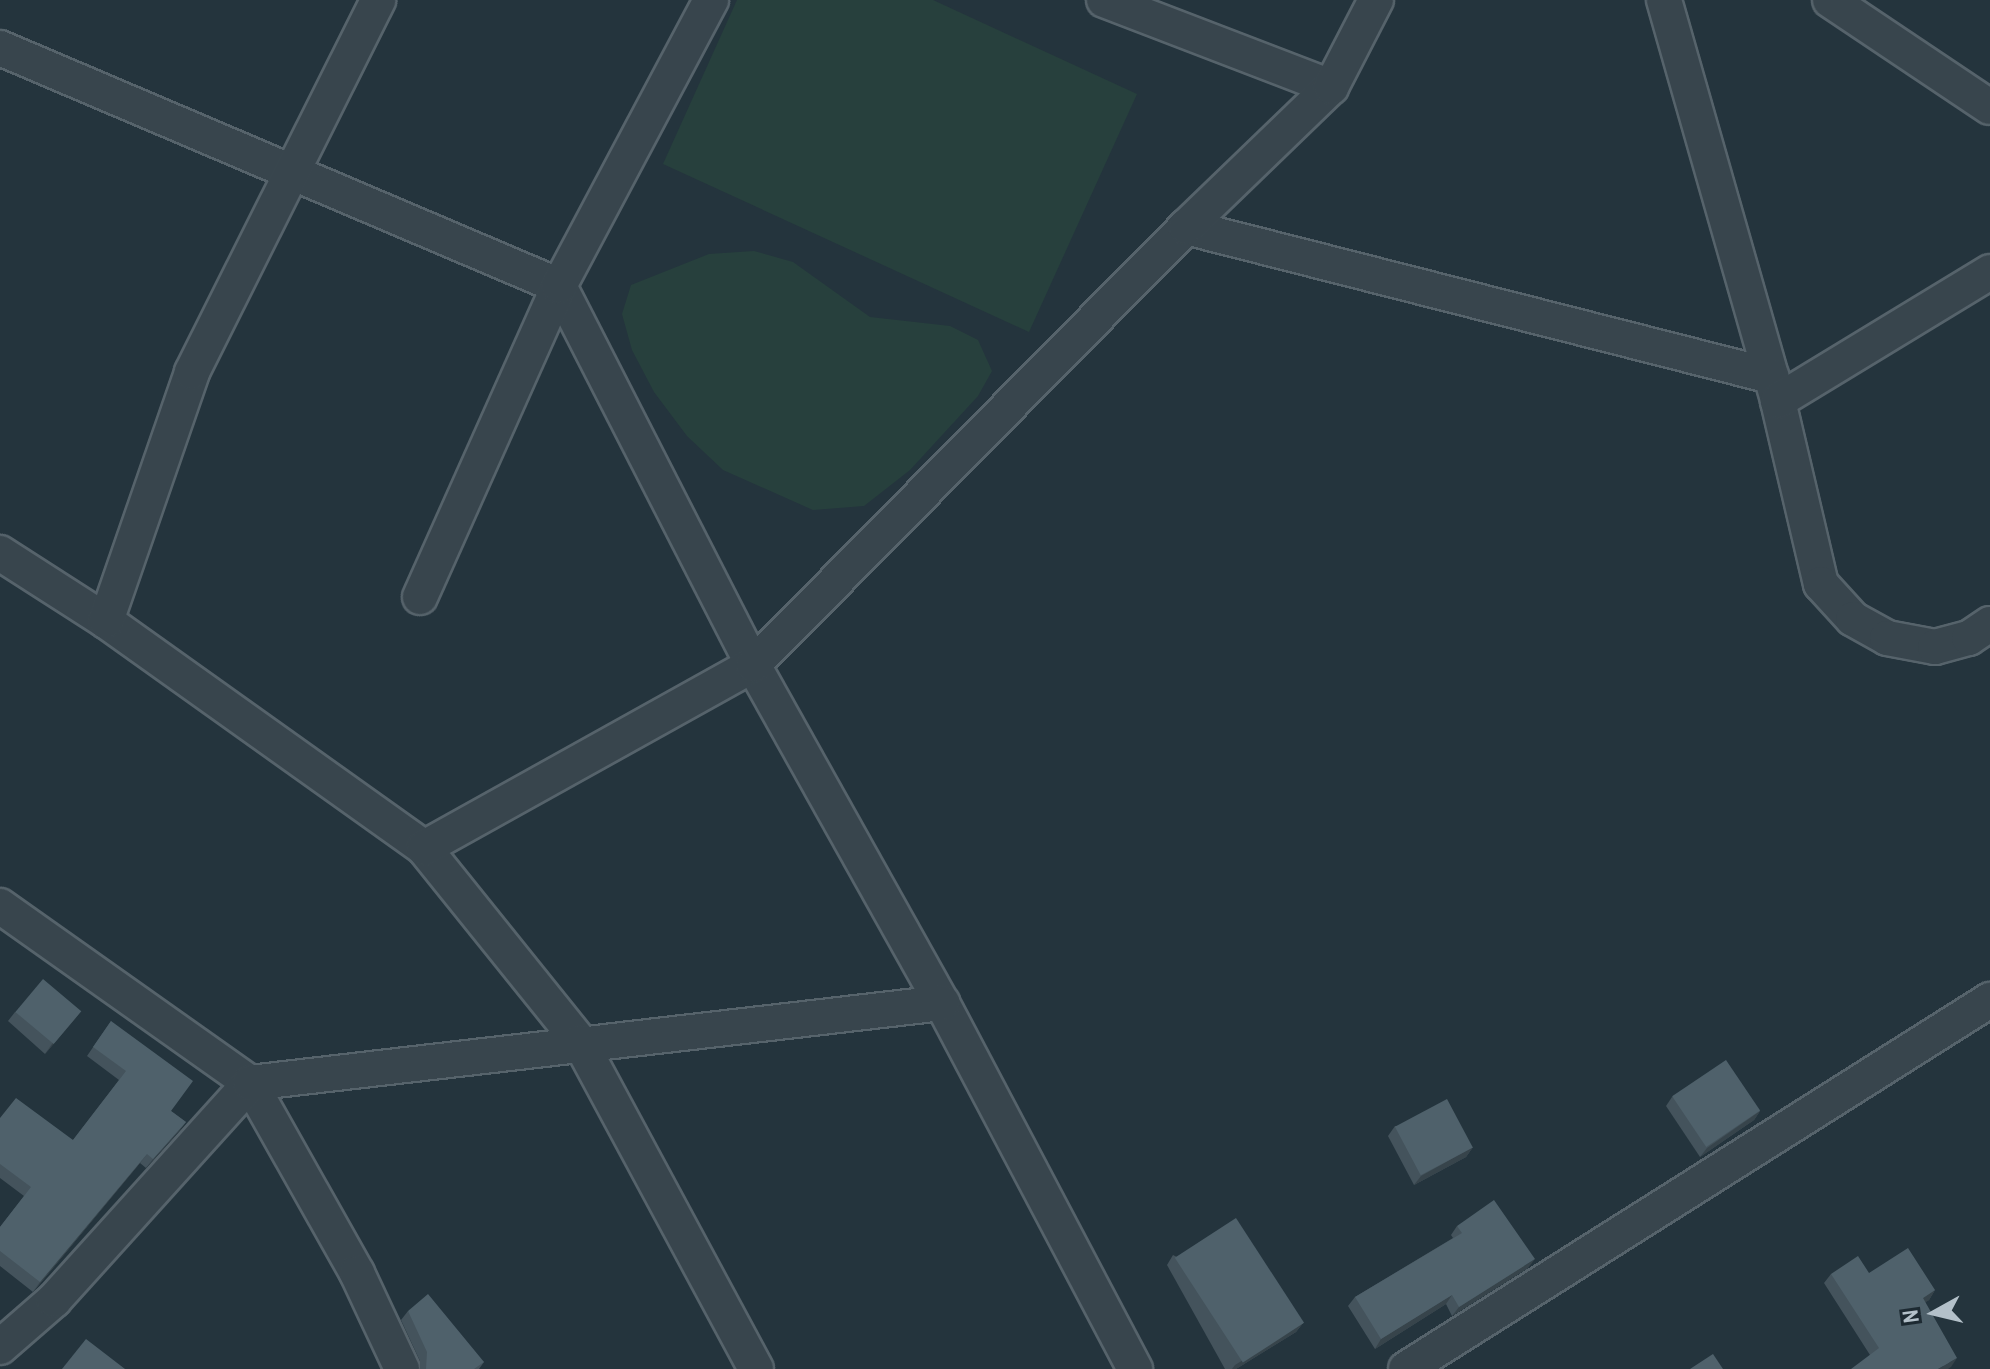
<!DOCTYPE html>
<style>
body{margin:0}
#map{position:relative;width:1990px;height:1369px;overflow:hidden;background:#24343d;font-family:"Archivo Narrow",sans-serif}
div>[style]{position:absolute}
.green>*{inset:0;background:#27403d}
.roads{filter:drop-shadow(2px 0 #56636b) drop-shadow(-2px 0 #56636b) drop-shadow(0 2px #56636b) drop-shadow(0 -2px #56636b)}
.street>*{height:34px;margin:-17px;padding:0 17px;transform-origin:17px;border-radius:17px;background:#38454d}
.wall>*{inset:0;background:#44535c}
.shaded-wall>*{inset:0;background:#37444b}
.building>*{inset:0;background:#4f616b;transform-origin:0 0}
span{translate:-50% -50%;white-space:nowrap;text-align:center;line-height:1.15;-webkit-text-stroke:6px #1d2a32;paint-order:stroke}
.north{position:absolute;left:1894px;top:1273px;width:80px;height:80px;-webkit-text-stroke:6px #1d2a32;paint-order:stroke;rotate:262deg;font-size:22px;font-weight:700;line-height:32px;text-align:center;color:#b3c0c9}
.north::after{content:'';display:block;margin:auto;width:28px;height:36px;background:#b3c0c9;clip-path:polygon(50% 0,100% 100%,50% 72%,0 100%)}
</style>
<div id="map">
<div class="green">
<i style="clip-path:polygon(737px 0,933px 0,1137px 94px,1029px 332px,663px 164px)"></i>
<i style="clip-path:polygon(754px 251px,793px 262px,870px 317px,950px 326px,978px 340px,992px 371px,978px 396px,910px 470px,864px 506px,813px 510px,723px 470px,687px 436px,654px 392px,632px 350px,622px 314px,631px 285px,709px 254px)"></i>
</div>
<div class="roads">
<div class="street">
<i style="left:1104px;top:0;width:243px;rotate:21deg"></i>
<i style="left:1664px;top:0;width:417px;rotate:74.1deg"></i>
<i style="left:1778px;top:401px;width:188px;rotate:76.8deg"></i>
<i style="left:1821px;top:584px;width:47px;rotate:47.6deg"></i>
<i style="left:1853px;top:619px;width:39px;rotate:29deg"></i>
<i style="left:1887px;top:638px;width:49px;rotate:10.6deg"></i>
<i style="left:1935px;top:647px;width:35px;rotate:-15deg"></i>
<i style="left:1969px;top:638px;width:25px;rotate:-34deg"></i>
<i style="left:1830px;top:0;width:192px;rotate:33.8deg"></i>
<i style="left:0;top:48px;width:608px;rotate:23.06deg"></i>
<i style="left:559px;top:286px;width:426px;rotate:62.9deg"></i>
<i style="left:753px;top:665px;width:387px;rotate:60.8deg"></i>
<i style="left:942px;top:1003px;width:414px;rotate:62.2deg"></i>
<i style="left:1186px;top:227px;width:604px;rotate:14.29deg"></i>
<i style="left:1778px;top:401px;width:248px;rotate:-31.3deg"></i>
<i style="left:0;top:553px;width:126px;rotate:32.7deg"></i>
<i style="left:106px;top:621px;width:391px;rotate:35.5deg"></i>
<i style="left:424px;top:848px;width:249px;rotate:51.2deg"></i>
<i style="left:580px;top:1042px;width:371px;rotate:61.7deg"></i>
<i style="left:420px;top:597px;width:341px;rotate:-65.9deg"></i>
<i style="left:559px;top:286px;width:324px;rotate:-62deg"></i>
<i style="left:106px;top:621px;width:263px;rotate:-70.9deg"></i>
<i style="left:192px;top:372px;width:416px;rotate:-63.4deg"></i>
<i style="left:424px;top:848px;width:376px;rotate:-29.1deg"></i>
<i style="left:753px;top:665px;width:616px;rotate:-45.33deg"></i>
<i style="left:1186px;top:227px;width:202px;rotate:-44deg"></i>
<i style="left:1331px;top:87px;width:98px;rotate:-62.7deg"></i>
<i style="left:0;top:906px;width:306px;rotate:35.3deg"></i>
<i style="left:250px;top:1083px;width:218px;rotate:60.6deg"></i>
<i style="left:357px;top:1273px;width:106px;rotate:64.9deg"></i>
<i style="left:0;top:1347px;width:72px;rotate:-41deg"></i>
<i style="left:54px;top:1300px;width:292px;rotate:-47.9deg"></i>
<i style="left:250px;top:1083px;width:697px;rotate:-6.59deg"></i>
<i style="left:1406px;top:1369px;width:691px;rotate:-32.29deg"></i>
</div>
</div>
<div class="wall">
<i style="clip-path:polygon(81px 1011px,45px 1054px,8px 1021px,15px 1012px)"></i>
<i style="clip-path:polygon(111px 1021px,171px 1111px,186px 1122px,179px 1131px,146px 1168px,140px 1163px,33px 1292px,0 1266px,0 1227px,24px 1196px,0 1178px,0 1118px,73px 1140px,119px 1080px,87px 1056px)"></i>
<i style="clip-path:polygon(1672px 1097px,1760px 1111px,1754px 1120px,1700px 1157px,1666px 1106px)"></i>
<i style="clip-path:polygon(1395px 1126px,1473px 1147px,1466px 1157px,1414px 1185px,1388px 1136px)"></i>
<i style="clip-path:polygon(1457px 1226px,1528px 1268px,1452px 1316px,1446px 1304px,1375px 1349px,1348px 1306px,1355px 1297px,1453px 1238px,1451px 1235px)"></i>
<i style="clip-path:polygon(1173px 1255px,1303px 1323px,1296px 1332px,1236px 1369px,1225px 1369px,1167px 1265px)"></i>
<i style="clip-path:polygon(1831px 1274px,1935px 1290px,1929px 1300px,1925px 1302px,1951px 1367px,1870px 1355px,1824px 1283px)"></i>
<i style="clip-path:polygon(408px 1311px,484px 1362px,479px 1369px,420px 1369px,420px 1361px,401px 1320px)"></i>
</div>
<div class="shaded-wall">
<i style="clip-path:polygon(81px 1011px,74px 1020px,45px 1054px,52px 1044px)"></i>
<i style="clip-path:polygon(1760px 1111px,1754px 1120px,1700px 1157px,1707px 1148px)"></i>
<i style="clip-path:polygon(186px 1122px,179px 1131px,146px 1168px,153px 1159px)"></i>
<i style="clip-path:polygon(1473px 1147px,1466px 1157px,1414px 1185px,1421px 1176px)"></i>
<i style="clip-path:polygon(147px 1154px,140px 1163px,33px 1292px,40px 1282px)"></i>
<i style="clip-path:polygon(1535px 1259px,1528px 1268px,1452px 1316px,1459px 1307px)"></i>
<i style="clip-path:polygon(1935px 1290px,1929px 1300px,1917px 1308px,1923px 1298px)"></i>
<i style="clip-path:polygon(1452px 1295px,1446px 1304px,1375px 1349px,1381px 1339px)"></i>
<i style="clip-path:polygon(1303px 1323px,1296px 1332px,1236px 1369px,1232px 1369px,1235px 1365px)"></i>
<i style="clip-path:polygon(1957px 1358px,1951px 1367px,1948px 1369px,1938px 1369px)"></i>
</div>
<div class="building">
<i style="left:43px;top:979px;width:50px;height:43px;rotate:40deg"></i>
<i style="clip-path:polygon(111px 1021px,193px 1081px,171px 1111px,186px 1122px,153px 1159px,147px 1154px,40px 1282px,0 1251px,0 1227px,31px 1187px,0 1164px,0 1118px,16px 1098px,73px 1140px,126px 1071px,93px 1047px)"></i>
<i style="left:1726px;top:1060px;width:61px;height:65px;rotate:56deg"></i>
<i style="left:1447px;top:1099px;width:55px;height:59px;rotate:62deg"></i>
<i style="clip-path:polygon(1494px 1200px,1535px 1259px,1459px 1307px,1452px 1295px,1381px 1339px,1355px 1297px,1462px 1233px,1457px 1226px)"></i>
<i style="left:1236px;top:1218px;width:125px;height:73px;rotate:57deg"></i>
<i style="clip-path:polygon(1908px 1248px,1935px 1290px,1923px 1298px,1957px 1358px,1938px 1369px,1851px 1369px,1879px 1348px,1831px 1274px,1858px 1256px,1869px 1273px)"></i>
<i style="clip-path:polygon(428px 1294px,484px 1362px,474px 1369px,426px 1369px,427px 1352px,408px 1311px)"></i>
<i style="clip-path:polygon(86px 1339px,125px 1369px,62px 1369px)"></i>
<i style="clip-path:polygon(1713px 1354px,1723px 1369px,1690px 1369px)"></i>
</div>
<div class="north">N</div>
</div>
